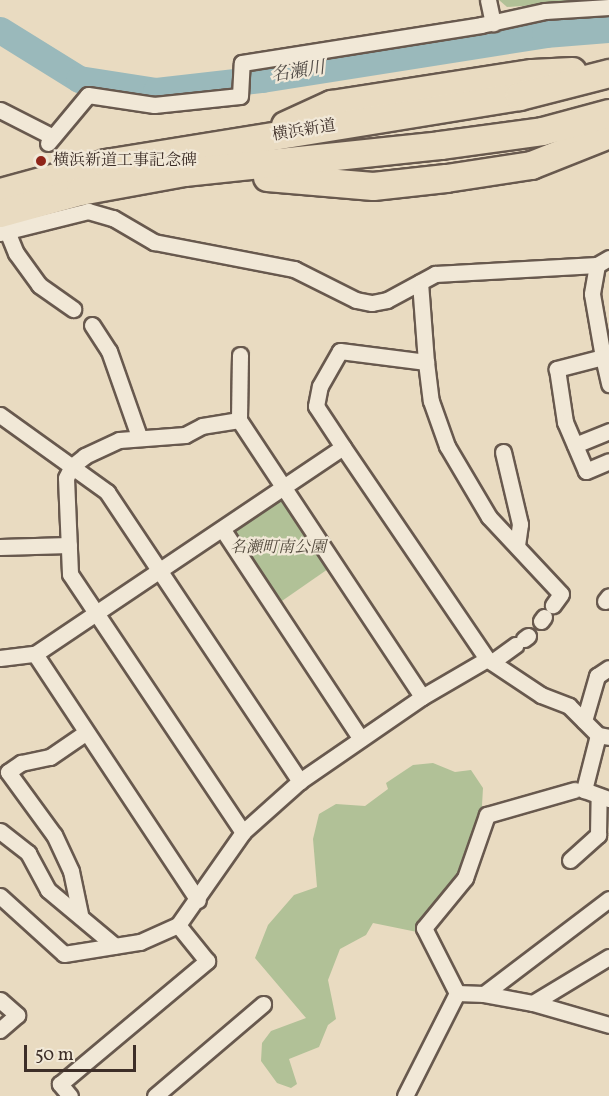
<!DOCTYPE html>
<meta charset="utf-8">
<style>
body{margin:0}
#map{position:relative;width:609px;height:1096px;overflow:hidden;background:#e9dbc1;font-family:Vollkorn,"Noto Serif JP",serif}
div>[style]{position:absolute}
.green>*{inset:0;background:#b1c197}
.river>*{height:27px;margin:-13.5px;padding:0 13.5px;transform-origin:13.5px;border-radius:13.5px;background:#9ab9bb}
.roads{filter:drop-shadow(2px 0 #68594e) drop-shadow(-2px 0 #68594e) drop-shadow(0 2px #68594e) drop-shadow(0 -2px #68594e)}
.street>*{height:15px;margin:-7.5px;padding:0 7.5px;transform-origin:7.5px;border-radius:7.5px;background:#f1e8d7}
.highway>*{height:27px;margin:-13.5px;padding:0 13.5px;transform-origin:13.5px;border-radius:13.5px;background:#e9dbc1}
.dots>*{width:16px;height:16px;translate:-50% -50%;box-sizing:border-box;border:3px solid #f1e8d7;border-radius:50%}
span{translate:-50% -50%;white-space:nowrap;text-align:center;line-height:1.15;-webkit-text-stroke:4.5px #f1e8d7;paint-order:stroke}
.street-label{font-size:16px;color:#3d2e28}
.poi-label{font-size:16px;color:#3d2e28}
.left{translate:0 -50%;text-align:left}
.park-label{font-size:16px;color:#544b3e;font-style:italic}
.water-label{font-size:18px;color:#504a45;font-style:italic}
.scale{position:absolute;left:24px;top:1045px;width:112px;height:27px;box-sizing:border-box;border:3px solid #3d2e28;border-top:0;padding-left:8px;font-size:18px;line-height:21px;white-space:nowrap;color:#3d2e28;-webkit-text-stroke:4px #f1e8d7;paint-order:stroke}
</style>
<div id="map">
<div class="green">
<i style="clip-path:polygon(499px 0,609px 0,507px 7px)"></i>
<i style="clip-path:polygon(281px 500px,328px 569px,279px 603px,235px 536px,236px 531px)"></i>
<i style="clip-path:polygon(433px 763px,455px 772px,471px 770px,483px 788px,481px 823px,462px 876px,422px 933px,373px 923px,366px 935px,340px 949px,328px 980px,336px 1019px,328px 1025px,319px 1047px,289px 1059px,297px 1084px,291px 1088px,277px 1083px,261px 1061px,262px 1043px,271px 1031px,306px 1018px,255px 958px,268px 925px,294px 895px,317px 887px,313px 839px,319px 814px,336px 804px,365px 806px,388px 789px,386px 783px,413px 765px)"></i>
</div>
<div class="river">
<i style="left:0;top:30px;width:93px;rotate:31.8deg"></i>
<i style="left:79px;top:79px;width:78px;rotate:8.9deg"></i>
<i style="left:156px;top:91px;width:107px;rotate:-6.5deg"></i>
<i style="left:262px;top:79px;width:287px;rotate:-9deg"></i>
<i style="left:545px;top:34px;width:64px;rotate:-4.5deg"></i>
</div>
<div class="roads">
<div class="street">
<i style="left:488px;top:0;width:24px;rotate:78deg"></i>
<i style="left:0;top:110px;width:59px;rotate:27deg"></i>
<i style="left:48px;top:143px;width:62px;rotate:-50.2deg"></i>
<i style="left:88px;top:95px;width:67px;rotate:8.6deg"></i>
<i style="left:154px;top:105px;width:86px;rotate:-6deg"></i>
<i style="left:240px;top:96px;width:33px;rotate:-87deg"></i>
<i style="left:242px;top:63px;width:242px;rotate:-9deg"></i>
<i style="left:481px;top:25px;width:66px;rotate:-12.3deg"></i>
<i style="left:545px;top:11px;width:64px;rotate:-3.6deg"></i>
<i style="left:7px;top:231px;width:24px;rotate:68deg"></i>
<i style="left:16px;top:253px;width:39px;rotate:54deg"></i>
<i style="left:39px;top:285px;width:42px;rotate:35.2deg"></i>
<i style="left:0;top:233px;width:91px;rotate:-14deg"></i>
<i style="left:88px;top:211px;width:26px;rotate:16deg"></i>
<i style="left:113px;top:218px;width:48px;rotate:30.3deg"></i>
<i style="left:154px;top:242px;width:143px;rotate:10.9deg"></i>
<i style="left:294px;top:269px;width:69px;rotate:26.6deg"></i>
<i style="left:356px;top:300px;width:16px;rotate:11deg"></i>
<i style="left:372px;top:303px;width:15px;rotate:-11deg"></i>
<i style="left:387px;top:300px;width:55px;rotate:-28.4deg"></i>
<i style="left:435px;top:274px;width:162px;rotate:-3.2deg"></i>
<i style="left:597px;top:265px;width:14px;rotate:-30deg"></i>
<i style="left:597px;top:265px;width:29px;rotate:100deg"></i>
<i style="left:592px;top:294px;width:64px;rotate:80.1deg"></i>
<i style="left:603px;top:357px;width:48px;rotate:165.4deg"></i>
<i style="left:557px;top:369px;width:54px;rotate:81.4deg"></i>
<i style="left:565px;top:422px;width:53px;rotate:66.8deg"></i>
<i style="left:586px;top:471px;width:25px;rotate:-23deg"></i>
<i style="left:92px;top:325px;width:31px;rotate:57deg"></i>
<i style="left:109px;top:351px;width:90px;rotate:70.6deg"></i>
<i style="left:240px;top:355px;width:65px;rotate:90.9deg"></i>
<i style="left:239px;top:420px;width:332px;rotate:56.5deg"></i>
<i style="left:603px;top:357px;width:28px;rotate:77deg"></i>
<i style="left:426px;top:362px;width:39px;rotate:83deg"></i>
<i style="left:431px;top:401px;width:48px;rotate:70.4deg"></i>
<i style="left:447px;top:446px;width:82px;rotate:59.4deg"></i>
<i style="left:489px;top:517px;width:105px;rotate:46.9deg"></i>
<i style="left:561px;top:594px;width:14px;rotate:126deg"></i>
<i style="left:0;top:415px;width:132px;rotate:35.7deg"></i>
<i style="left:107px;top:492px;width:348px;rotate:56.3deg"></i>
<i style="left:239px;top:420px;width:37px;rotate:171deg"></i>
<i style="left:202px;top:426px;width:19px;rotate:152deg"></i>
<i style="left:185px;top:435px;width:66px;rotate:175.7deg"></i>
<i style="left:119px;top:440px;width:38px;rotate:155deg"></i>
<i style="left:85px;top:456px;width:16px;rotate:142deg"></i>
<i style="left:72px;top:466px;width:13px;rotate:117deg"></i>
<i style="left:66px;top:478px;width:96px;rotate:87.6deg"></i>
<i style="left:70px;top:574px;width:311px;rotate:56.2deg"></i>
<i style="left:575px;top:445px;width:37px;rotate:-22deg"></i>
<i style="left:343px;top:447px;width:256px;rotate:55.8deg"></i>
<i style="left:487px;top:659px;width:65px;rotate:33.7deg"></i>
<i style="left:541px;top:695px;width:30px;rotate:21deg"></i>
<i style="left:569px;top:706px;width:41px;rotate:45deg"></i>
<i style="left:598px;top:735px;width:11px;rotate:10deg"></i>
<i style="left:503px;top:452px;width:74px;rotate:76.7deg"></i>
<i style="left:520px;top:524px;width:22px;rotate:98deg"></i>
<i style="left:223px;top:530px;width:250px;rotate:56.6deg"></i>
<i style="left:0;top:547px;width:69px;rotate:-1.7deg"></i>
<i style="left:605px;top:601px;width:6px;rotate:-51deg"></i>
<i style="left:541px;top:621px;width:5px;rotate:-53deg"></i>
<i style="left:524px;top:639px;width:5px;rotate:-37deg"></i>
<i style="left:35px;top:654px;width:371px;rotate:-33.9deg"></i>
<i style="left:343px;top:447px;width:49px;rotate:-123.4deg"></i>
<i style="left:316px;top:406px;width:20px;rotate:-79deg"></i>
<i style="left:320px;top:386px;width:40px;rotate:-60.3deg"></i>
<i style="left:340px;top:351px;width:87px;rotate:7.3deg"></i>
<i style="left:426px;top:362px;width:80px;rotate:-94.3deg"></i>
<i style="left:0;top:658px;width:35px;rotate:-7deg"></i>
<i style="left:35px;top:654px;width:295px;rotate:56.5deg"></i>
<i style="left:492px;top:662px;width:29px;rotate:-36deg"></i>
<i style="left:584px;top:721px;width:47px;rotate:-73.9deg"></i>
<i style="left:597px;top:676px;width:14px;rotate:-34deg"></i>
<i style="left:598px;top:735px;width:57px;rotate:104.3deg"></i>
<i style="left:584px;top:790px;width:27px;rotate:20deg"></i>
<i style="left:0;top:831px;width:36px;rotate:38deg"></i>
<i style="left:28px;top:853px;width:42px;rotate:61.6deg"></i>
<i style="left:48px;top:890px;width:87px;rotate:39.9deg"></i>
<i style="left:570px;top:860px;width:38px;rotate:-42deg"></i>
<i style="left:598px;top:835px;width:39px;rotate:-89deg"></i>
<i style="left:0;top:896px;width:86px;rotate:42.2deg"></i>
<i style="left:64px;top:954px;width:77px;rotate:-9deg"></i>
<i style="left:140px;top:942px;width:42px;rotate:-24.1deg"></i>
<i style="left:178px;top:925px;width:113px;rotate:-55deg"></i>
<i style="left:243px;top:832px;width:76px;rotate:-41.8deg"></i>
<i style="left:300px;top:781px;width:148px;rotate:-34.5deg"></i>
<i style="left:422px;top:697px;width:75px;rotate:-30.3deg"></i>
<i style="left:80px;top:914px;width:44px;rotate:-101.8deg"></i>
<i style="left:71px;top:871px;width:40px;rotate:-115deg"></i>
<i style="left:54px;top:835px;width:78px;rotate:-126.1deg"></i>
<i style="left:8px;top:772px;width:16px;rotate:-35deg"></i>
<i style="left:21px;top:763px;width:30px;rotate:-12deg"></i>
<i style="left:50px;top:757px;width:42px;rotate:-34.4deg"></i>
<i style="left:457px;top:993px;width:73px;rotate:-116.9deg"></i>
<i style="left:424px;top:928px;width:65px;rotate:-50.6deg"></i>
<i style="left:465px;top:878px;width:67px;rotate:-70.8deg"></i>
<i style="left:487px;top:815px;width:91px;rotate:-16deg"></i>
<i style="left:484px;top:994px;width:50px;rotate:10.4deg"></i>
<i style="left:533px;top:1003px;width:79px;rotate:16.1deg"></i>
<i style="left:0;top:1000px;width:23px;rotate:41deg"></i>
<i style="left:17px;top:1015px;width:23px;rotate:139deg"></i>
<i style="left:533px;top:1003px;width:89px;rotate:-31.2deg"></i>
<i style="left:70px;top:1096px;width:16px;rotate:-130deg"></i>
<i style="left:60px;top:1084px;width:192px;rotate:-39.9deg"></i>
<i style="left:207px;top:961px;width:46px;rotate:-128.9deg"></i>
<i style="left:155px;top:1096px;width:142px;rotate:-40.4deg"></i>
<i style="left:405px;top:1096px;width:115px;rotate:-63.2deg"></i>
<i style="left:457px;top:993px;width:27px;rotate:2deg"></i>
<i style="left:484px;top:994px;width:157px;rotate:-37.2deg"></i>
</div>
<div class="highway">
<i style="left:285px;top:125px;width:51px;rotate:-24.5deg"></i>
<i style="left:331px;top:104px;width:203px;rotate:-8.8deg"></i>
<i style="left:532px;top:73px;width:40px;rotate:-2.9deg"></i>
<i style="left:267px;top:177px;width:106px;rotate:4.9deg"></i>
<i style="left:373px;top:186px;width:73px;rotate:-6.3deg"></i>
<i style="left:446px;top:178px;width:86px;rotate:-8.7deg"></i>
<i style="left:531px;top:165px;width:84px;rotate:-21.7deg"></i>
<i style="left:0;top:192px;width:110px;rotate:-15.3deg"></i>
<i style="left:106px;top:163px;width:418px;rotate:-9.2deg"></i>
<i style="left:519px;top:96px;width:93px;rotate:-14.3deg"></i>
<i style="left:0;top:213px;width:83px;rotate:-15.4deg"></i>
<i style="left:80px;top:191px;width:106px;rotate:-10.4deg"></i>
<i style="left:184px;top:172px;width:257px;rotate:-6deg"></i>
<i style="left:440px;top:145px;width:103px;rotate:-7.8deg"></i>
<i style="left:542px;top:131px;width:69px;rotate:-15deg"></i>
</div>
</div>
<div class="dots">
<i style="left:41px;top:161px;background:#8f2418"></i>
</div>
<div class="street-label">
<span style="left:304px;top:131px;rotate:-9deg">横浜新道</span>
</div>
<div class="poi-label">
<span class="left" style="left:53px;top:161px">横浜新道工事記念碑</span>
</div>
<div class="park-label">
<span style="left:278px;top:548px">名瀬町南公園</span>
</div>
<div class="water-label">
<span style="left:298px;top:73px;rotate:-9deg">名瀬川</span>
</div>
<div class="scale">50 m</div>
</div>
